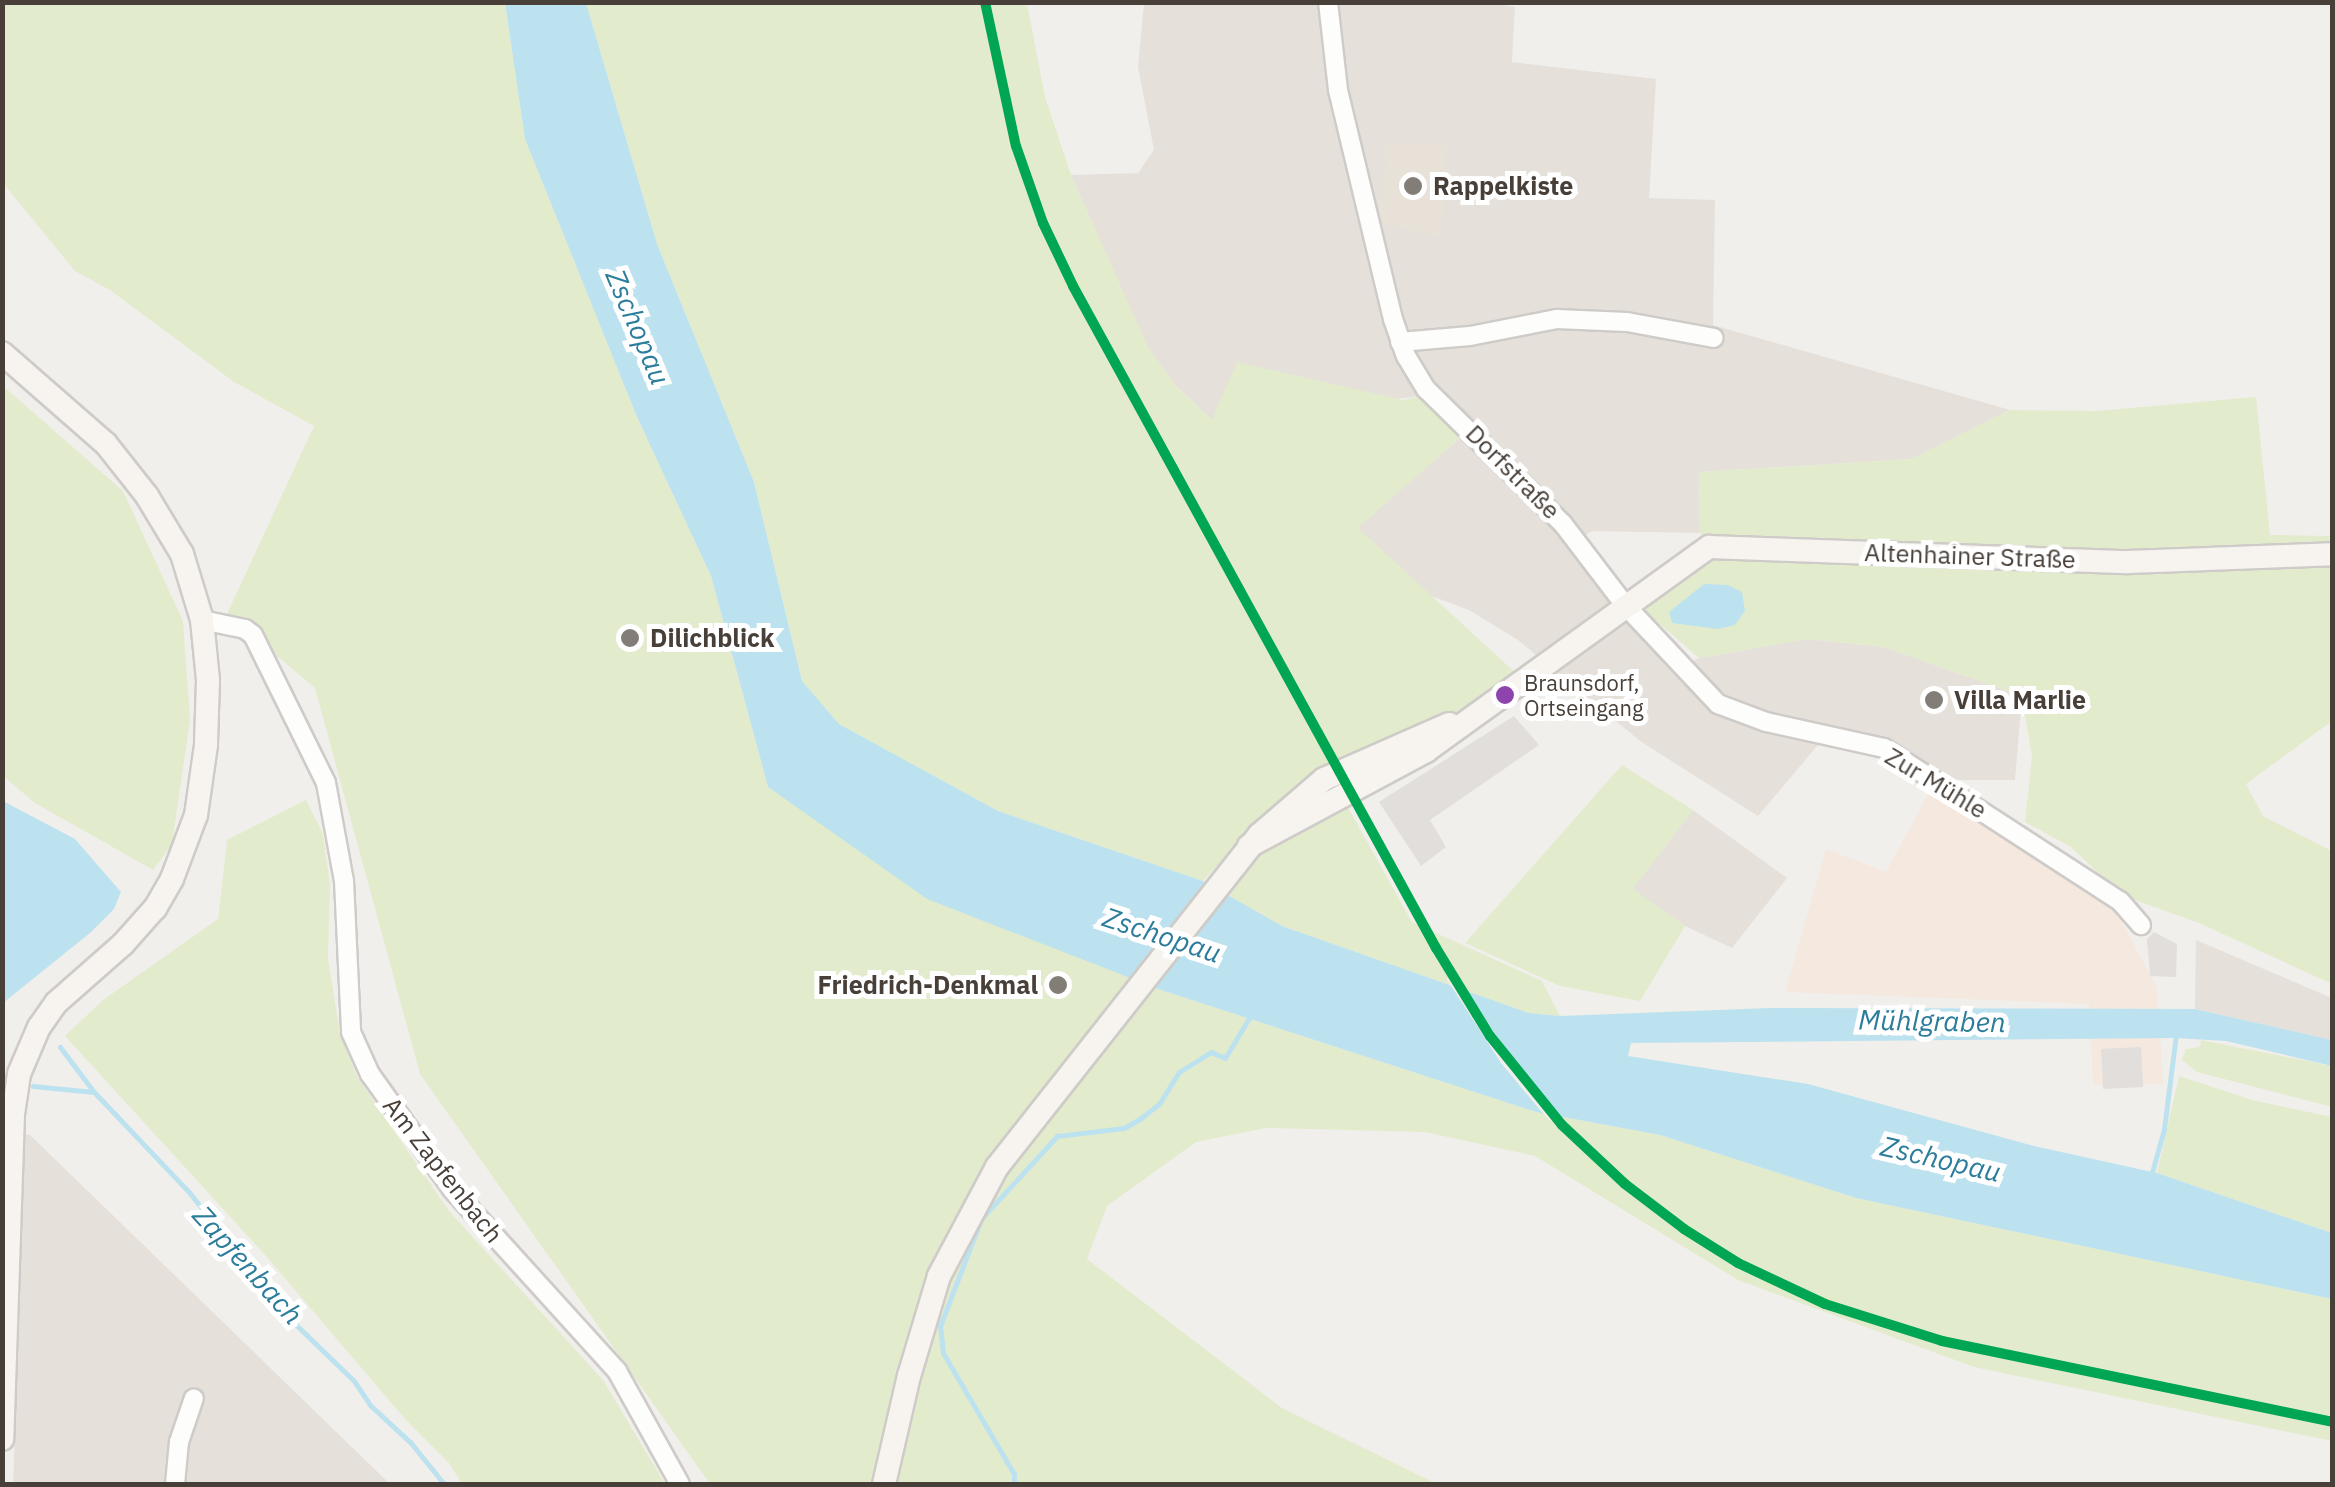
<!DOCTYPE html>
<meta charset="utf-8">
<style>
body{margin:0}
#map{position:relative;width:2335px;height:1487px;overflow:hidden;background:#f1efec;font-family:"IBM Plex Sans",sans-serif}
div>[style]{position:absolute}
.residential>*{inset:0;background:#e5e0da}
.commercial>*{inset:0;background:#f4e8df}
.education>*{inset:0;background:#e8e1d8}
.green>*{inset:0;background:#e3ebcd}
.parking>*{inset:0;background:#e1dedc;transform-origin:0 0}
.water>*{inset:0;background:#bde2ef}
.pier>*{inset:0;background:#f1efec}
.stream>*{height:5px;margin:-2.5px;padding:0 2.5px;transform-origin:2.5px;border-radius:2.5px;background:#bde2ef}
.roads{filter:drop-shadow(2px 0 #cecbc8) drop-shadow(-2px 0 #cecbc8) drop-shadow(0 2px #cecbc8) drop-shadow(0 -2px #cecbc8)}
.street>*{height:18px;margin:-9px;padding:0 9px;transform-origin:9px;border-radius:9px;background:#fdfdfc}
.secondary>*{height:22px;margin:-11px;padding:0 11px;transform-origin:11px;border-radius:11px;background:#f7f4f0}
.rail-1>*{height:10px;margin:-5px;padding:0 5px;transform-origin:5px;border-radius:5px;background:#00a651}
.dots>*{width:28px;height:28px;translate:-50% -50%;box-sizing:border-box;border:5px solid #fff;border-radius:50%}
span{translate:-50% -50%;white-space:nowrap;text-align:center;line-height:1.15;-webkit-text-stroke:10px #fff;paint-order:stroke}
.bus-label{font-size:22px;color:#483f38}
.left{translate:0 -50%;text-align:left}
.poi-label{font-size:25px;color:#483f38;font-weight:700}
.right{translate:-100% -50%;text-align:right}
.street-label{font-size:25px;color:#483f38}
.water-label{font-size:28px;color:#2c7d9c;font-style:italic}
.frame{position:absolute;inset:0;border:5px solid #483f38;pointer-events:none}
</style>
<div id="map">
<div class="residential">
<i style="clip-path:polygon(1144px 3px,1489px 3px,1515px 7px,1512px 62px,1656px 79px,1649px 198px,1715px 200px,1713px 325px,2010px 410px,1912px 459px,1699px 472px,1700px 533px,1592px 531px,1569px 546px,1671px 672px,1699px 658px,1807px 639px,1884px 647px,2022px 696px,2015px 780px,1952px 780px,1907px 752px,1870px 736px,1829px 732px,1758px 816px,1640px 741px,1518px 640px,1469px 610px,1429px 595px,1357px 528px,1463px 435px,1422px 396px,1212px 420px,1174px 384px,1147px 346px,1071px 175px,1138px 173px,1154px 150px,1138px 67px)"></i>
<i style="clip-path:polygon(1693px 810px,1787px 878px,1732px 948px,1685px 926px,1632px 889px)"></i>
<i style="clip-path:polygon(2196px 940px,2332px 998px,2332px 1040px,2195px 1009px)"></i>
<i style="clip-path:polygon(29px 1134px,390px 1484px,13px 1484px,20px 1300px,3px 1298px,3px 1147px)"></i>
</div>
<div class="commercial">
<i style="clip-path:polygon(1934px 783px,2107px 894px,2157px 988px,2163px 1084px,2093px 1085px,2089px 1004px,1785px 992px,1826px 849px,1886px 872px)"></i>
</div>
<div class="education">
<i style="clip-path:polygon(1384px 142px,1445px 145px,1442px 238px,1383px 223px,1376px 200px,1384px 198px,1381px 173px,1388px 171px)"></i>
</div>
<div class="green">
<i style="clip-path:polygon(2px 3px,505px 3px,525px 139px,637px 417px,711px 576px,768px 787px,1161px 990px,1536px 1112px,1660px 1135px,1856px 1198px,2332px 1299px,2332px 1441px,1974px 1367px,1738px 1280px,1535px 1156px,1425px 1132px,1266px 1128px,1196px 1142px,1107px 1206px,1087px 1259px,1282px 1408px,1437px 1484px,710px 1484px,420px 1074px,315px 688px,227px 614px,314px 426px,234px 382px,110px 290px,75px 271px,3px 183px)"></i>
<i style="clip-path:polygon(586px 3px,1027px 3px,1045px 97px,1071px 175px,1147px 345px,1174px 384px,1212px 420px,1237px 362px,1403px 400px,1422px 396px,1464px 434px,1358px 528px,1519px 676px,1460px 713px,1397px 737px,1242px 839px,1203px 881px,998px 811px,839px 724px,802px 681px,754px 482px,657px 244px)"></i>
<i style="clip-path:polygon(2px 385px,123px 491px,183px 621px,190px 720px,172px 844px,153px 870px,35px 803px,3px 776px)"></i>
<i style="clip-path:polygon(2256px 397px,2270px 535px,2332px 536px,2332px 721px,2246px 784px,2263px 816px,2332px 851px,2332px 984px,2199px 923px,2121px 895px,2071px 847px,2025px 822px,2032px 757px,2022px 696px,1884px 647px,1807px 639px,1699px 658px,1638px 605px,1716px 553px,1700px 533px,1699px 472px,1912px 459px,2010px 410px,2096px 411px)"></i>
<i style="clip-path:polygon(1622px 765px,1693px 810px,1633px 889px,1685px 926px,1640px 1001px,1560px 986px,1465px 943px)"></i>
<i style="clip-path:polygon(306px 800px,323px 834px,330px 885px,328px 959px,340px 1033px,357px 1077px,449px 1211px,603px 1380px,665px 1484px,462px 1484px,449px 1463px,405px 1419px,266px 1256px,65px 1036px,103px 1000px,218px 919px,227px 840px)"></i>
<i style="clip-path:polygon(1345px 802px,1412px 922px,1542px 981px,1560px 1016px,1529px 1013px,1282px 926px,1227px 896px,1253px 857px)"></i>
<i style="clip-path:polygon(2201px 1040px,2332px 1066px,2332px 1107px,2197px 1072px,2182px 1060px,2186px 1049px,2200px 1047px)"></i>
<i style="clip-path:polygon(2179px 1076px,2252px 1100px,2332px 1117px,2332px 1233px,2157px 1173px)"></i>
</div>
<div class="parking">
<i style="clip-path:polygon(1514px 716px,1539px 745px,1430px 820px,1446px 847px,1421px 866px,1379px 802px)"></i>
<i style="clip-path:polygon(2154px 932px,2177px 944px,2176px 977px,2150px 976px,2147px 939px)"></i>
<i style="left:2141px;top:1047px;width:40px;height:40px;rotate:87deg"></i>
</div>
<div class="water">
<i style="clip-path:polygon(505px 3px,586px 3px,657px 244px,754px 482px,802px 681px,839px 724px,998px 811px,1203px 881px,1282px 926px,1529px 1013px,1560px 1016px,1770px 1008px,2195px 1009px,2332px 1040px,2332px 1066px,2226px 1041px,2175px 1038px,1631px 1043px,1628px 1056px,1808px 1084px,2034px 1146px,2157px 1173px,2332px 1233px,2332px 1299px,1856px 1198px,1660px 1135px,1536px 1112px,1161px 990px,927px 899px,768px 787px,711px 576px,637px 417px,525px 139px)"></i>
<i style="clip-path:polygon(1704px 584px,1728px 585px,1742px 592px,1745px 611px,1735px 625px,1718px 629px,1672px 623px,1669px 612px)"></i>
<i style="clip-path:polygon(3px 801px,75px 839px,121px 892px,114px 909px,90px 933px,3px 1003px)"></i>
</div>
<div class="pier">
<i style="clip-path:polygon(1446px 978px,1462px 984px,1511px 1058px,1567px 1123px,1549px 1120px,1535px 1104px,1501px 1063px)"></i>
</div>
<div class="stream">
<i style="left:60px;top:1047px;width:56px;rotate:52.9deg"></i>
<i style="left:33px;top:1086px;width:61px;rotate:5.6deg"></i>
<i style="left:94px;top:1092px;width:138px;rotate:46.5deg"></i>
<i style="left:189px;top:1192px;width:159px;rotate:51.6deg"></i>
<i style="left:288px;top:1317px;width:92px;rotate:44.1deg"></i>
<i style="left:354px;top:1381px;width:29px;rotate:56deg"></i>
<i style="left:370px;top:1405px;width:56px;rotate:42.8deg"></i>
<i style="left:411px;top:1443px;width:53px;rotate:51.2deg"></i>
<i style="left:2151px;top:1176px;width:49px;rotate:-74.5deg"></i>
<i style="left:2164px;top:1129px;width:96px;rotate:-82.8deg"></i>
<i style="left:1014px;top:1484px;width:10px;rotate:-90deg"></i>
<i style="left:1014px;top:1474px;width:140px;rotate:-120.4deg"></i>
<i style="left:943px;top:1353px;width:27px;rotate:-96deg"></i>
<i style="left:940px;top:1326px;width:115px;rotate:-69deg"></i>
<i style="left:981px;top:1219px;width:113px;rotate:-47.5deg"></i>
<i style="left:1057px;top:1136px;width:67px;rotate:-6.8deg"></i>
<i style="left:1124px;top:1128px;width:20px;rotate:-30deg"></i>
<i style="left:1141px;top:1118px;width:23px;rotate:-38deg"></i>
<i style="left:1159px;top:1104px;width:38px;rotate:-58deg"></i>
<i style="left:1179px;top:1072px;width:38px;rotate:-32deg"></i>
<i style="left:1211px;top:1052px;width:15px;rotate:23deg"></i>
<i style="left:1225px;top:1058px;width:52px;rotate:-59deg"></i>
</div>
<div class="roads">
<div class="street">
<i style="left:1328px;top:2px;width:89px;rotate:83.5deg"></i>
<i style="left:1338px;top:90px;width:236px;rotate:76.5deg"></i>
<i style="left:1393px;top:319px;width:39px;rotate:71deg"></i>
<i style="left:1406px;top:356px;width:39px;rotate:59deg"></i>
<i style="left:1426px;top:389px;width:192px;rotate:44.6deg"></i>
<i style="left:1563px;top:524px;width:102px;rotate:52.6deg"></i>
<i style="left:1625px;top:605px;width:136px;rotate:46.8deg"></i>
<i style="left:1718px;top:704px;width:51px;rotate:20.6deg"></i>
<i style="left:1766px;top:722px;width:121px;rotate:12.4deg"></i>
<i style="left:1884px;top:748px;width:281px;rotate:33deg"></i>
<i style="left:2120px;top:901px;width:32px;rotate:49deg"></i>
<i style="left:1400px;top:342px;width:70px;rotate:-4.9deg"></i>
<i style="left:1470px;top:336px;width:89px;rotate:-11.1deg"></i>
<i style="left:1557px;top:319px;width:70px;rotate:2.5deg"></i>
<i style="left:1627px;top:322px;width:88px;rotate:10.4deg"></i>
<i style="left:202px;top:620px;width:44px;rotate:11.8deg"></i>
<i style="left:245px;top:629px;width:10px;rotate:37deg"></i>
<i style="left:253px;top:635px;width:165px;rotate:63.7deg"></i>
<i style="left:326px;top:783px;width:100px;rotate:79.6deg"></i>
<i style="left:344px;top:881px;width:151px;rotate:87.3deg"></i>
<i style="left:351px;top:1032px;width:46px;rotate:65.7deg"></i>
<i style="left:370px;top:1074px;width:141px;rotate:54.5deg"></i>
<i style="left:452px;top:1189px;width:246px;rotate:47.8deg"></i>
<i style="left:617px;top:1371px;width:129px;rotate:60.9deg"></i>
<i style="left:175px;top:1484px;width:42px;rotate:-84.6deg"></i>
<i style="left:179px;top:1442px;width:46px;rotate:-71.2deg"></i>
</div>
<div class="secondary">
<i style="left:2px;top:353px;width:138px;rotate:41.2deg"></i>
<i style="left:106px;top:444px;width:66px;rotate:51.7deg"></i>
<i style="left:147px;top:496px;width:68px;rotate:58.9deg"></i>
<i style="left:182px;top:554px;width:69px;rotate:73.1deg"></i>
<i style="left:202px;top:620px;width:60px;rotate:84.3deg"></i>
<i style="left:208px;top:680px;width:65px;rotate:91.8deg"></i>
<i style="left:206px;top:745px;width:71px;rotate:98.1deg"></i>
<i style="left:196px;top:815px;width:68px;rotate:110.6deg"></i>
<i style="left:172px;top:879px;width:34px;rotate:120deg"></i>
<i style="left:155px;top:908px;width:48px;rotate:131.6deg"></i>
<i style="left:123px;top:944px;width:89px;rotate:138.6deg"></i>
<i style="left:56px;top:1003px;width:29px;rotate:125deg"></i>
<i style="left:39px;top:1027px;width:51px;rotate:113.1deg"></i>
<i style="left:19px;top:1074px;width:40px;rotate:98.5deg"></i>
<i style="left:13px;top:1114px;width:325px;rotate:91.9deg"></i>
<i style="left:1249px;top:846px;width:201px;rotate:-28.2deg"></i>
<i style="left:1426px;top:751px;width:349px;rotate:-35.8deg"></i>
<i style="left:1709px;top:547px;width:419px;rotate:2.1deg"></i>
<i style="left:2128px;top:562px;width:204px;rotate:-2.2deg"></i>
<i style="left:884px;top:1484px;width:111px;rotate:-77deg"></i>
<i style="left:909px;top:1376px;width:104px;rotate:-73.3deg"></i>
<i style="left:939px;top:1276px;width:123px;rotate:-62deg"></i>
<i style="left:997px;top:1167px;width:423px;rotate:-51.7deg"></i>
<i style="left:1259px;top:835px;width:86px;rotate:-40.7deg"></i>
<i style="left:1324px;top:779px;width:137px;rotate:-23.7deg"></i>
</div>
</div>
<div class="rail-1">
<i style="left:985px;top:2px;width:147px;rotate:77.9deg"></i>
<i style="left:1016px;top:146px;width:82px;rotate:70.7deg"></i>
<i style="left:1043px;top:223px;width:70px;rotate:64.5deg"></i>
<i style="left:1073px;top:286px;width:755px;rotate:61.26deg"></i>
<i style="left:1436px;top:948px;width:103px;rotate:58.5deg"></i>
<i style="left:1490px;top:1036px;width:114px;rotate:51deg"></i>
<i style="left:1562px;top:1125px;width:86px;rotate:43.1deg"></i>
<i style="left:1625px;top:1184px;width:74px;rotate:37.3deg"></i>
<i style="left:1684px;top:1229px;width:64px;rotate:32.2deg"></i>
<i style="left:1738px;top:1263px;width:96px;rotate:25.2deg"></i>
<i style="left:1825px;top:1304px;width:123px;rotate:17.5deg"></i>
<i style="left:1942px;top:1341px;width:398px;rotate:11.7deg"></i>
</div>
<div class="dots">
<i style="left:1413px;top:186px;background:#837d77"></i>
<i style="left:630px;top:638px;background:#837d77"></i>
<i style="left:1505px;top:695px;background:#8e44ad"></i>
<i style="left:1934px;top:700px;background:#837d77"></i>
<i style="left:1058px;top:985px;background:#837d77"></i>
</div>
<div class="bus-label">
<span class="left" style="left:1524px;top:695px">Braunsdorf,<br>Ortseingang</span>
</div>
<div class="poi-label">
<span class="left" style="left:1433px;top:186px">Rappelkiste</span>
<span class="left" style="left:650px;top:638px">Dilichblick</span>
<span class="left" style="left:1954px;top:700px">Villa Marlie</span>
<span class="right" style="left:1038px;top:985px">Friedrich-Denkmal</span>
</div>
<div class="street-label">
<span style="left:1513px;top:472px;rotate:45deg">Dorfstraße</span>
<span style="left:1970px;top:556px;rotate:2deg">Altenhainer Straße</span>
<span style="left:1936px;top:783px;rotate:31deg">Zur Mühle</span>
<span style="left:443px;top:1170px;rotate:52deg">Am Zapfenbach</span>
</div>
<div class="water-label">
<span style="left:638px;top:327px;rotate:67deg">Zschopau</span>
<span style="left:1162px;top:935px;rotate:18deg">Zschopau</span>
<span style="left:1932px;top:1021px;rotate:1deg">Mühlgraben</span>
<span style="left:1941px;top:1159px;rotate:13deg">Zschopau</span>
<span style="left:248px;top:1265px;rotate:48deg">Zapfenbach</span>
</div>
<div class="frame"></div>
</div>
